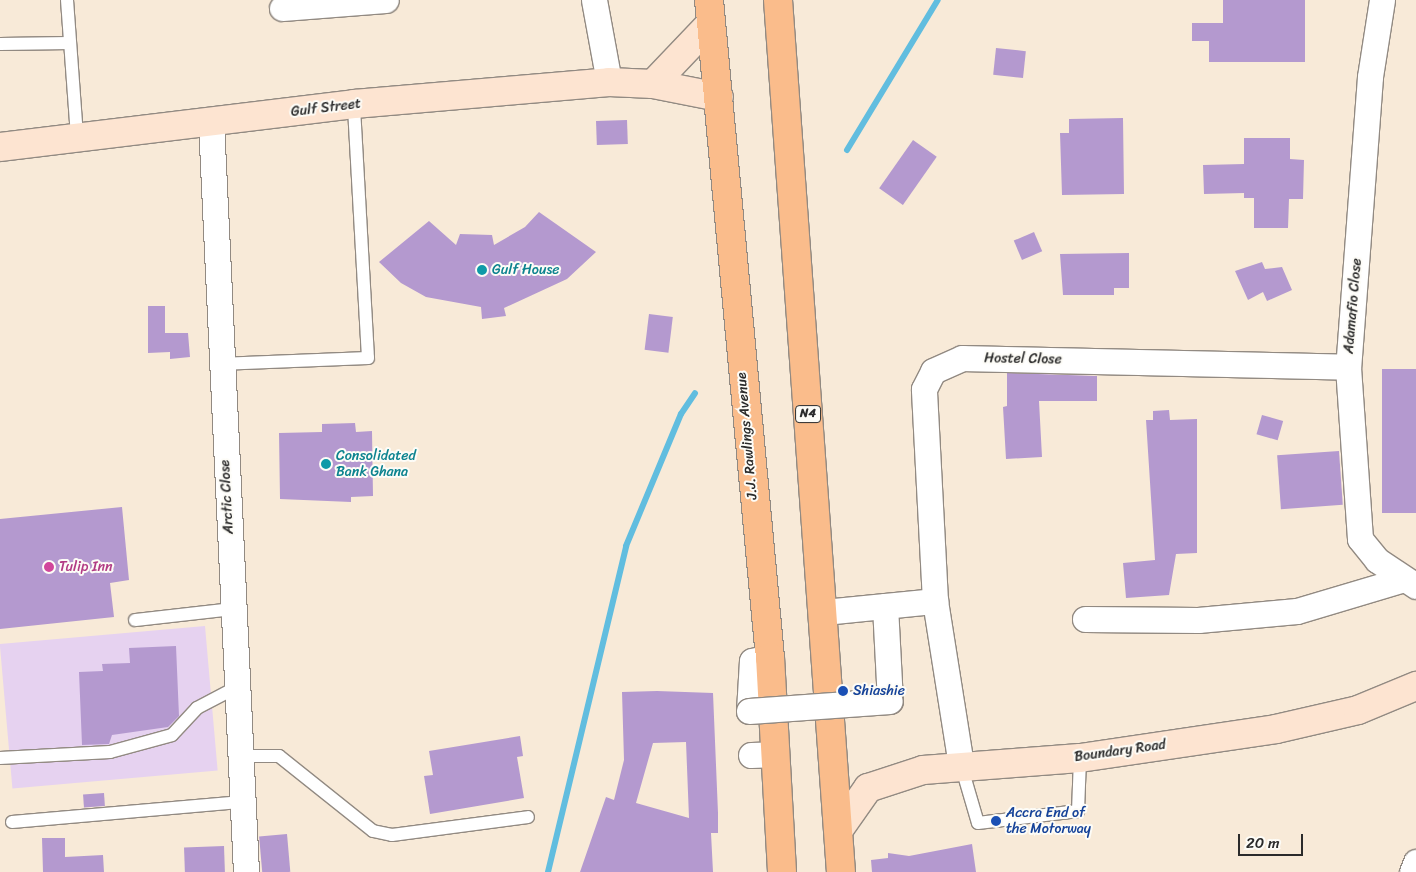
<!DOCTYPE html>
<style>
body{margin:0}
#map{position:relative;width:1416px;height:872px;overflow:hidden;background:#f8ead8;font-family:Sriracha,sans-serif}
div>[style]{position:absolute}
.built>*{inset:0;background:#e6d2f0;transform-origin:0 0}
.stream>*{height:6px;margin:-3px;padding:0 3px;transform-origin:3px;border-radius:3px;background:#61bddf}
.building>*{inset:0;background:#b499cf;transform-origin:0 0}
.roads{filter:drop-shadow(1px 0 #928a82) drop-shadow(-1px 0 #928a82) drop-shadow(0 1px #928a82) drop-shadow(0 -1px #928a82)}
.lane>*{height:12px;margin:-6px;padding:0 6px;transform-origin:6px;border-radius:6px;background:#fff}
.street>*{height:25px;margin:-12.5px;padding:0 12.5px;transform-origin:12.5px;border-radius:12.5px;background:#fff}
.secondary>*{height:28px;margin:-14px;padding:0 14px;transform-origin:14px;border-radius:14px;background:#fde4d1}
.highway>*{height:28px;margin:-14px;padding:0 14px;transform-origin:14px;border-radius:14px;background:#fabc8b}
.bridges{filter:drop-shadow(1px 0 #928a82) drop-shadow(-1px 0 #928a82) drop-shadow(0 1px #928a82) drop-shadow(0 -1px #928a82)}
.street-bridge>*{height:25px;margin:-12.5px;padding:0 12.5px;transform-origin:12.5px;border-radius:12.5px;background:#fff}
.dots>*{width:14px;height:14px;translate:-50% -50%;box-sizing:border-box;border:2px solid #fdfcf7;border-radius:50%}
span{translate:-50% -50%;white-space:nowrap;text-align:center;line-height:1.15;-webkit-text-stroke:4px #fdfcf7;paint-order:stroke}
.shield-label span{padding:1px 4px;background:#fdfcf7;border:1px solid;border-radius:4px;-webkit-text-stroke-width:0}
.shield-label{font-size:12px;color:#2b2b2b;font-weight:700}
.street-label{font-size:14px;color:#2b2b2b}
.culture-label{font-size:14px;color:#0d838f}
.left{translate:0 -50%;text-align:left}
.hotel-label{font-size:14px;color:#b23c85}
.transit-label{font-size:14px;color:#164399}
.scale{position:absolute;left:1238px;top:834px;width:65px;height:22px;box-sizing:border-box;border:2px solid #2b2b2b;border-top:0;padding-left:6px;font-size:15px;line-height:18px;white-space:nowrap;color:#2b2b2b;-webkit-text-stroke:4px #fdfcf7;paint-order:stroke}
</style>
<div id="map">
<div class="built">
<i style="left:205px;top:626px;width:145px;height:206px;rotate:85deg"></i>
</div>
<div class="stream">
<i style="left:847px;top:150px;width:175px;rotate:-58.8deg"></i>
<i style="left:548px;top:872px;width:335px;rotate:-76.5deg"></i>
<i style="left:626px;top:546px;width:143px;rotate:-67.4deg"></i>
<i style="left:681px;top:414px;width:25px;rotate:-56deg"></i>
</div>
<div class="building">
<i style="clip-path:polygon(1223px 0,1305px 0,1305px 62px,1209px 62px,1209px 41px,1192px 41px,1192px 23px,1223px 23px)"></i>
<i style="left:996px;top:48px;width:30px;height:27px;rotate:6deg"></i>
<i style="clip-path:polygon(1123px 118px,1124px 194px,1062px 195px,1060px 133px,1069px 133px,1069px 119px)"></i>
<i style="left:627px;top:120px;width:24px;height:31px;rotate:88deg"></i>
<i style="clip-path:polygon(1244px 138px,1290px 138px,1290px 159px,1304px 160px,1303px 199px,1289px 199px,1288px 228px,1254px 228px,1254px 198px,1244px 198px,1244px 193px,1204px 194px,1203px 165px,1244px 164px)"></i>
<i style="left:913px;top:140px;width:29px;height:59px;rotate:35deg"></i>
<i style="clip-path:polygon(539px 212px,596px 252px,567px 279px,504px 308px,506px 316px,482px 319px,481px 307px,426px 297px,401px 283px,379px 262px,429px 221px,456px 245px,460px 234px,492px 235px,494px 245px,525px 227px)"></i>
<i style="left:1034px;top:232px;width:21px;height:22px;rotate:67deg"></i>
<i style="clip-path:polygon(1129px 253px,1129px 288px,1114px 288px,1114px 295px,1063px 295px,1060px 254px)"></i>
<i style="clip-path:polygon(1262px 262px,1265px 269px,1282px 267px,1292px 290px,1267px 301px,1263px 292px,1248px 300px,1235px 271px)"></i>
<i style="clip-path:polygon(148px 306px,165px 306px,165px 333px,188px 333px,190px 357px,170px 359px,170px 352px,148px 353px)"></i>
<i style="left:649px;top:314px;width:24px;height:36px;rotate:7deg"></i>
<i style="left:1382px;top:369px;width:34px;height:144px"></i>
<i style="clip-path:polygon(1007px 373px,1097px 376px,1097px 401px,1039px 401px,1042px 457px,1006px 459px,1003px 407px,1007px 406px)"></i>
<i style="clip-path:polygon(1169px 410px,1170px 420px,1197px 419px,1197px 553px,1176px 554px,1169px 595px,1126px 598px,1123px 563px,1155px 560px,1146px 420px,1153px 420px,1153px 411px)"></i>
<i style="left:1262px;top:415px;width:22px;height:20px;rotate:16deg"></i>
<i style="clip-path:polygon(355px 423px,356px 432px,372px 431px,373px 496px,351px 497px,351px 502px,280px 499px,279px 433px,322px 432px,322px 424px)"></i>
<i style="left:1339px;top:451px;width:54px;height:62px;rotate:86deg"></i>
<i style="clip-path:polygon(122px 507px,129px 580px,110px 583px,114px 617px,0 629px,0 519px)"></i>
<i style="clip-path:polygon(176px 646px,179px 716px,168px 727px,112px 735px,109px 744px,82px 745px,79px 672px,103px 671px,102px 664px,130px 663px,129px 648px)"></i>
<i style="clip-path:polygon(evenodd,657px 691px,713px 693px,718px 813px,718px 833px,711px 833px,713px 872px,580px 872px,606px 797px,614px 800px,624px 760px,622px 692px,657px 691px,686px 742px,689px 818px,636px 803px,653px 743px,686px 742px)"></i>
<i style="clip-path:polygon(520px 736px,523px 756px,517px 757px,524px 798px,430px 814px,424px 776px,433px 775px,429px 751px)"></i>
<i style="left:104px;top:793px;width:13px;height:21px;rotate:86deg"></i>
<i style="left:287px;top:834px;width:38px;height:28px;rotate:85deg"></i>
<i style="clip-path:polygon(42px 838px,65px 838px,65px 857px,103px 855px,104px 872px,43px 872px)"></i>
<i style="clip-path:polygon(972px 844px,976px 872px,872px 872px,871px 860px,888px 858px,888px 853px,909px 856px)"></i>
<i style="left:224px;top:846px;width:26px;height:40px;rotate:88deg"></i>
</div>
<div class="roads">
<div class="lane">
<i style="left:67px;top:0;width:135px;rotate:85.8deg"></i>
<i style="left:0;top:44px;width:70px;rotate:-0.8deg"></i>
<i style="left:219px;top:364px;width:149px;rotate:-2.3deg"></i>
<i style="left:368px;top:358px;width:254px;rotate:-93.2deg"></i>
<i style="left:135px;top:620px;width:99px;rotate:-6.4deg"></i>
<i style="left:240px;top:756px;width:39px"></i>
<i style="left:279px;top:756px;width:120px;rotate:38.6deg"></i>
<i style="left:373px;top:831px;width:19px;rotate:12deg"></i>
<i style="left:392px;top:835px;width:137px;rotate:-7.5deg"></i>
<i style="left:0;top:758px;width:110px;rotate:-3.1deg"></i>
<i style="left:110px;top:752px;width:64px;rotate:-15.3deg"></i>
<i style="left:172px;top:735px;width:37px;rotate:-47deg"></i>
<i style="left:197px;top:708px;width:45px;rotate:-27.7deg"></i>
<i style="left:961px;top:765px;width:60px;rotate:73.7deg"></i>
<i style="left:978px;top:823px;width:101px;rotate:-6.8deg"></i>
<i style="left:1078px;top:811px;width:53px;rotate:-87.8deg"></i>
<i style="left:12px;top:822px;width:231px;rotate:-5deg"></i>
</div>
<div class="street">
<i style="left:594px;top:0;width:83px;rotate:79.6deg"></i>
<i style="left:1382px;top:0;width:78px;rotate:98.9deg"></i>
<i style="left:1370px;top:77px;width:291px;rotate:94.3deg"></i>
<i style="left:1348px;top:367px;width:172px;rotate:86deg"></i>
<i style="left:1360px;top:539px;width:27px;rotate:51deg"></i>
<i style="left:1377px;top:560px;width:47px;rotate:33.7deg"></i>
<i style="left:282px;top:8px;width:104px;rotate:-4.4deg"></i>
<i style="left:211px;top:122px;width:751px;rotate:87.33deg"></i>
<i style="left:885px;top:606px;width:95px;rotate:87deg"></i>
<i style="left:824px;top:612px;width:112px;rotate:-5.7deg"></i>
<i style="left:1085px;top:619px;width:113px;rotate:0.5deg"></i>
<i style="left:1198px;top:620px;width:99px;rotate:-5.2deg"></i>
<i style="left:1297px;top:611px;width:109px;rotate:-16.6deg"></i>
<i style="left:749px;top:711px;width:50px;rotate:-86.6deg"></i>
<i style="left:752px;top:661px;width:18px;rotate:-13deg"></i>
<i style="left:751px;top:755px;width:25px;rotate:-2deg"></i>
<i style="left:961px;top:765px;width:166px;rotate:-99deg"></i>
<i style="left:935px;top:601px;width:212px;rotate:-93deg"></i>
<i style="left:924px;top:389px;width:20px;rotate:-63deg"></i>
<i style="left:933px;top:371px;width:32px;rotate:-24deg"></i>
<i style="left:962px;top:358px;width:386px;rotate:1.3deg"></i>
<i style="left:1412px;top:872px;width:11px;rotate:-68deg"></i>
</div>
<div class="secondary">
<i style="left:653px;top:84px;width:84px;rotate:-46.4deg"></i>
<i style="left:0;top:147px;width:357px;rotate:-6.9deg"></i>
<i style="left:354px;top:104px;width:256px;rotate:-4.9deg"></i>
<i style="left:609px;top:82px;width:44px;rotate:2.6deg"></i>
<i style="left:653px;top:84px;width:67px;rotate:11.1deg"></i>
<i style="left:840px;top:828px;width:49px;rotate:-55deg"></i>
<i style="left:868px;top:788px;width:58px;rotate:-18.1deg"></i>
<i style="left:923px;top:770px;width:157px;rotate:-4.4deg"></i>
<i style="left:1080px;top:758px;width:198px;rotate:-8.4deg"></i>
<i style="left:1276px;top:729px;width:84px;rotate:-13deg"></i>
<i style="left:1358px;top:710px;width:63px;rotate:-22.5deg"></i>
</div>
<div class="highway">
<i style="left:709px;top:0;width:660px;rotate:84.7deg"></i>
<i style="left:770px;top:657px;width:215px;rotate:86.8deg"></i>
<i style="left:778px;top:0;width:874px;rotate:85.87deg"></i>
</div>
</div>
<div class="bridges">
<div class="street-bridge">
<i style="left:749px;top:711px;width:141px;rotate:-4.1deg"></i>
</div>
</div>
<div class="dots">
<i style="left:482px;top:270px;background:#0f9aa8"></i>
<i style="left:326px;top:464px;background:#0f9aa8"></i>
<i style="left:49px;top:567px;background:#d1479c"></i>
<i style="left:843px;top:691px;background:#1a4fb4"></i>
<i style="left:996px;top:821px;background:#1a4fb4"></i>
</div>
<div class="shield-label">
<span style="left:808px;top:414px">N4</span>
</div>
<div class="street-label">
<span style="left:326px;top:108px;rotate:-7deg">Gulf Street</span>
<span style="left:1353px;top:306px;rotate:-85deg">Adamafio Close</span>
<span style="left:1023px;top:359px;rotate:1deg">Hostel Close</span>
<span style="left:747px;top:436px;rotate:-95deg">J.J. Rawlings Avenue</span>
<span style="left:227px;top:497px;rotate:-93deg">Arctic Close</span>
<span style="left:1120px;top:751px;rotate:-8deg">Boundary Road</span>
</div>
<div class="culture-label">
<span class="left" style="left:492px;top:270px">Gulf House</span>
<span class="left" style="left:336px;top:464px">Consolidated<br>Bank Ghana</span>
</div>
<div class="hotel-label">
<span class="left" style="left:59px;top:567px">Tulip Inn</span>
</div>
<div class="transit-label">
<span class="left" style="left:853px;top:691px">Shiashie</span>
<span class="left" style="left:1006px;top:821px">Accra End of<br>the Motorway</span>
</div>
<div class="scale">20 m</div>
</div>
